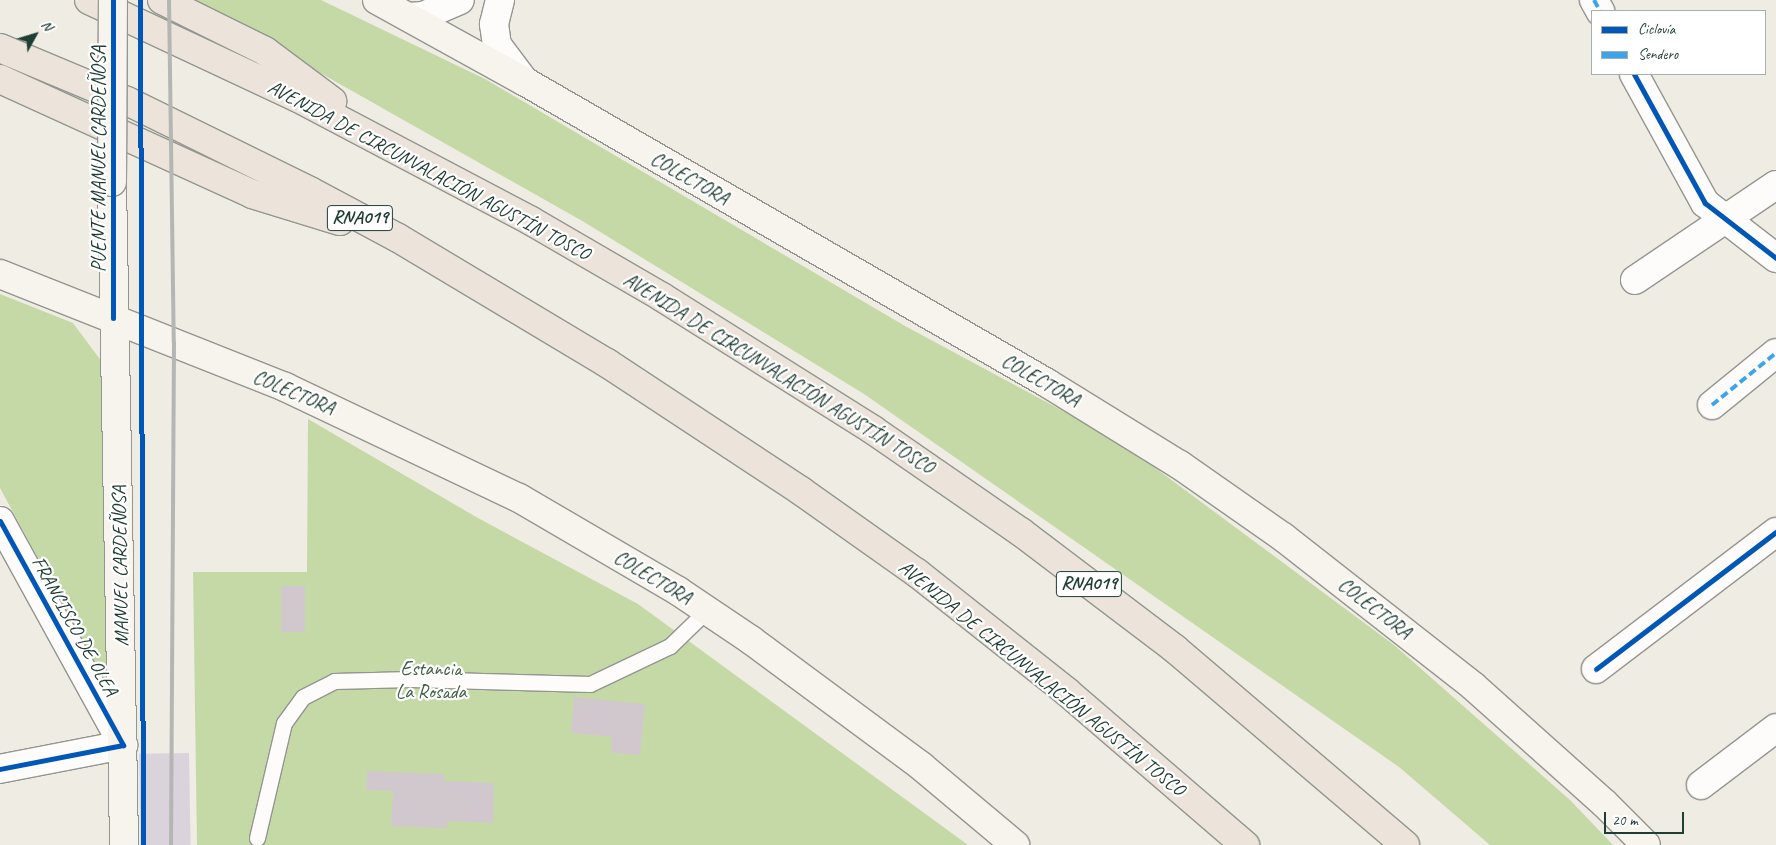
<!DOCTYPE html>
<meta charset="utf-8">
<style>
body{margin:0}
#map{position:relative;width:1776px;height:845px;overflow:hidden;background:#efece3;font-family:Caveat,sans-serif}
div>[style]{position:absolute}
.industrial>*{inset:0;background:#dbd3db;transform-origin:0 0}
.green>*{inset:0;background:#c5d9a6}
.building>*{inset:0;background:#d1c8ce;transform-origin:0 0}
.roads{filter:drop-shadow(1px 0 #939690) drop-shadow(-1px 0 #939690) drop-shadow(0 1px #939690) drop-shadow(0 -1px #939690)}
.lane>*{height:15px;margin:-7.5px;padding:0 7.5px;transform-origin:7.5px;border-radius:7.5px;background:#fdfcfb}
.street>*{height:28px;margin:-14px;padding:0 14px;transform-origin:14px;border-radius:14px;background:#fdfcfb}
.secondary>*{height:28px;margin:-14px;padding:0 14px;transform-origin:14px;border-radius:14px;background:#f7f3ed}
.highway>*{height:28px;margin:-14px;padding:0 14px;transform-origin:14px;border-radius:14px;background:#ece4da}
.rail>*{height:4px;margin:-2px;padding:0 2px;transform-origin:2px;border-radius:2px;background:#b4b6b4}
.bridges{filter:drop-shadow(1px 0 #939690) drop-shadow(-1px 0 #939690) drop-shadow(0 1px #939690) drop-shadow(0 -1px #939690)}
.secondary-bridge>*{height:28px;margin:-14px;padding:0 14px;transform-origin:14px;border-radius:14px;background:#f7f3ed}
.quiet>*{height:4px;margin-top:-2px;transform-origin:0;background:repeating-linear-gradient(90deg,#3da4eb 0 8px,transparent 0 12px)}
.cycleway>*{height:5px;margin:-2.5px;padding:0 2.5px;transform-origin:2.5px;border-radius:2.5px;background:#0057b8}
span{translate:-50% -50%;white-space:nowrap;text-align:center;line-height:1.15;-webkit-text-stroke:4.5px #fff;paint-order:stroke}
.shield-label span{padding:1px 4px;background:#fff;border:1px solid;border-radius:4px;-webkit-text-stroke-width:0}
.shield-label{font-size:19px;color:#1f3d34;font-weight:700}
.street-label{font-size:20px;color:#1f3d34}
.park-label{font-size:20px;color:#406044}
.legend{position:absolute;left:1591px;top:10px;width:175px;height:65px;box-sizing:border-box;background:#fff;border:1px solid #a5b1ae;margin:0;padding:6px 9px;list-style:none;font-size:15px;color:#1f3d34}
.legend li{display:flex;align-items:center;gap:10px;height:25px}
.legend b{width:25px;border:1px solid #a5b1ae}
.north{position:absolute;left:10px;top:10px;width:50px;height:50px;-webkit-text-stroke:4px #fff;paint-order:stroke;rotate:51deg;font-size:14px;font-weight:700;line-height:20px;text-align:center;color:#1f3d34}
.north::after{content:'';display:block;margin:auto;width:18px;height:22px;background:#1f3d34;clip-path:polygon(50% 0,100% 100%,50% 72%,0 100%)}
.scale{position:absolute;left:1604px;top:812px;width:80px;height:22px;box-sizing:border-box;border:2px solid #1f3d34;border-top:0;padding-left:6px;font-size:15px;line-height:18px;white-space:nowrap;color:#1f3d34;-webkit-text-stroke:4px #fff;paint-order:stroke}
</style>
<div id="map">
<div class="industrial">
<i style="left:189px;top:753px;width:92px;height:50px;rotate:89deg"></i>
</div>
<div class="green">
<i style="clip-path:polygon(191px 0,321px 0,485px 79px,905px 326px,1119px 441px,1394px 645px,1570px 800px,1613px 845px,1490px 845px,1399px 767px,864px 394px,584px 222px)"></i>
<i style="clip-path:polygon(0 294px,73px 323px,102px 362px,107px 686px,0 488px)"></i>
<i style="clip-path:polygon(308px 419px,478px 518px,638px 604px,968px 845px,197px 845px,193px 572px,307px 572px)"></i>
</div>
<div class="building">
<i style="left:281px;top:586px;width:24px;height:46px"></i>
<i style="clip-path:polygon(574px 697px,645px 704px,640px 755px,611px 753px,612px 737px,571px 733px)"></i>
<i style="clip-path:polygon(367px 771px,444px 774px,444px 781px,494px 783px,493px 823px,447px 821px,447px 828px,391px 826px,393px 791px,366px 790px)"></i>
</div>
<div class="roads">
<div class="lane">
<i style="left:257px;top:838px;width:118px;rotate:-76.8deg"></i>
<i style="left:284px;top:723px;width:32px;rotate:-54deg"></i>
<i style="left:303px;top:697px;width:35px;rotate:-27deg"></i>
<i style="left:334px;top:681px;width:77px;rotate:-1.5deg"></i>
<i style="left:411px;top:679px;width:179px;rotate:1.6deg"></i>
<i style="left:590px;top:684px;width:89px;rotate:-25.4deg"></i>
<i style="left:670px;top:646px;width:52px;rotate:-44.2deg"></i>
</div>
<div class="street">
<i style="left:500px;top:0;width:25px;rotate:104deg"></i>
<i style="left:494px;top:24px;width:21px;rotate:82deg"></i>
<i style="left:497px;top:45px;width:45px;rotate:53.1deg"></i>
<i style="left:1594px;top:0;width:13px;rotate:61deg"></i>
<i style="left:409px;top:17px;width:14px;rotate:-4deg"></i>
<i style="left:423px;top:16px;width:40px;rotate:-23.4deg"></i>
<i style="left:1634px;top:74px;width:147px;rotate:61.2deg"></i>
<i style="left:1705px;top:203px;width:90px;rotate:37.8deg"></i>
<i style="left:1635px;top:280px;width:170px;rotate:-34deg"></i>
<i style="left:1712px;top:405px;width:82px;rotate:-39.1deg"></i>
<i style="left:0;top:521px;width:256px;rotate:61.2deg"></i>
<i style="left:123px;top:745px;width:125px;rotate:169deg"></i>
<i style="left:1596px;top:669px;width:226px;rotate:-37.3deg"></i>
<i style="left:1701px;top:785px;width:94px;rotate:-37.2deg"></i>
</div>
<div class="secondary">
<i style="left:377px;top:0;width:168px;rotate:28.9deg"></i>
<i style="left:524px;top:81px;width:604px;rotate:30deg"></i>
<i style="left:1047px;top:383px;width:156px;rotate:31.7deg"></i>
<i style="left:1180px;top:465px;width:126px;rotate:35deg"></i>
<i style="left:1283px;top:537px;width:241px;rotate:38.1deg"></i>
<i style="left:1473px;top:686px;width:176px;rotate:41.8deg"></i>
<i style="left:1604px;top:803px;width:59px;rotate:45deg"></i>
<i style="left:112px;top:182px;width:663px;rotate:88.96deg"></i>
<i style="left:0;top:274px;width:307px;rotate:21.6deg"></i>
<i style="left:285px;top:387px;width:259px;rotate:25.4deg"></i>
<i style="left:519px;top:498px;width:184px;rotate:30.3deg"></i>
<i style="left:678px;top:591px;width:88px;rotate:33.9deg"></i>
<i style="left:751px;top:640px;width:212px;rotate:36.5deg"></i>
<i style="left:921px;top:766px;width:123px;rotate:40deg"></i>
</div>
<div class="highway">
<i style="left:89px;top:0;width:231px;rotate:25.1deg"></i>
<i style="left:298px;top:98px;width:263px;rotate:27.8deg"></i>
<i style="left:531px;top:221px;width:151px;rotate:30.1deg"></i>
<i style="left:662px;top:297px;width:249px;rotate:32.2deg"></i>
<i style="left:873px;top:430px;width:180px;rotate:34.6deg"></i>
<i style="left:1021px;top:532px;width:193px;rotate:37.2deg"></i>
<i style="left:1175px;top:649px;width:302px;rotate:40.4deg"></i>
<i style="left:162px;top:0;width:115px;rotate:26.3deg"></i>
<i style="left:265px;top:51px;width:84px;rotate:36.7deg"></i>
<i style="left:0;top:48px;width:138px;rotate:22.7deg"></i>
<i style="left:127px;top:101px;width:204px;rotate:26.2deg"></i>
<i style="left:310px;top:191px;width:100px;rotate:28.1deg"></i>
<i style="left:398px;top:238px;width:244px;rotate:30.9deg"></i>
<i style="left:607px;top:363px;width:232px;rotate:33.4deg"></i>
<i style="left:801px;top:491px;width:142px;rotate:35.3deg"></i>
<i style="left:917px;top:573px;width:191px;rotate:38.4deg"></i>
<i style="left:1067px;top:692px;width:235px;rotate:40.7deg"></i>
<i style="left:0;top:79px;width:277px;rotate:24.5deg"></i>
<i style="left:252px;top:194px;width:92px;rotate:17.1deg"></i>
</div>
</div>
<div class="rail">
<i style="left:169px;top:0;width:343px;rotate:89.2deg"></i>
<i style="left:174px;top:343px;width:502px;rotate:90.34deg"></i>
</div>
<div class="bridges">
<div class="secondary-bridge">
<i style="left:112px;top:182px;width:182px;rotate:-89.7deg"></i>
</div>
</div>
<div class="quiet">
<i style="left:1594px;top:0;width:13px;rotate:61deg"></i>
<i style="left:1712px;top:405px;width:82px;rotate:-39.1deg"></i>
</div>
<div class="cycleway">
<i style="left:113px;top:0;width:318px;rotate:90deg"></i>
<i style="left:140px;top:0;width:845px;rotate:89.8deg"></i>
<i style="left:1634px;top:74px;width:147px;rotate:61.2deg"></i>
<i style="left:1705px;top:203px;width:90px;rotate:37.8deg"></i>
<i style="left:0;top:521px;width:256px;rotate:61.2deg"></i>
<i style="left:123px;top:745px;width:125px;rotate:169deg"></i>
<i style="left:1596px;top:669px;width:226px;rotate:-37.3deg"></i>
</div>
<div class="shield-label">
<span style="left:360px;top:218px">RNA019</span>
<span style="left:1089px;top:584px">RNA019</span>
</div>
<div class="street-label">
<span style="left:98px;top:159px;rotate:-90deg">PUENTE MANUEL CARDEÑOSA</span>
<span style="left:429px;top:170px;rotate:28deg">AVENIDA DE CIRCUNVALACIÓN AGUSTÍN TOSCO</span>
<span style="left:690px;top:178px;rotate:30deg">COLECTORA</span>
<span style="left:779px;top:373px;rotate:32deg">AVENIDA DE CIRCUNVALACIÓN AGUSTÍN TOSCO</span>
<span style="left:1041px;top:380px;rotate:30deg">COLECTORA</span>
<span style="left:294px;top:392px;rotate:23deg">COLECTORA</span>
<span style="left:120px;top:566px;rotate:-91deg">MANUEL CARDEÑOSA</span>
<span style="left:653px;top:577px;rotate:31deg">COLECTORA</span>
<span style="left:1375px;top:608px;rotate:38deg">COLECTORA</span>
<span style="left:75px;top:626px;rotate:61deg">FRANCISCO DE OLEA</span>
<span style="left:1042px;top:678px;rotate:39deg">AVENIDA DE CIRCUNVALACIÓN AGUSTÍN TOSCO</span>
</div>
<div class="park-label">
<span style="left:431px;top:680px">Estancia<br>La Rosada</span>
</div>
<ul class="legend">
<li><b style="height:6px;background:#0057b8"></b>Ciclovía</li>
<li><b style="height:6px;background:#3da4eb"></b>Sendero</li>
</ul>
<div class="north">N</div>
<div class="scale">20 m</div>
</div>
